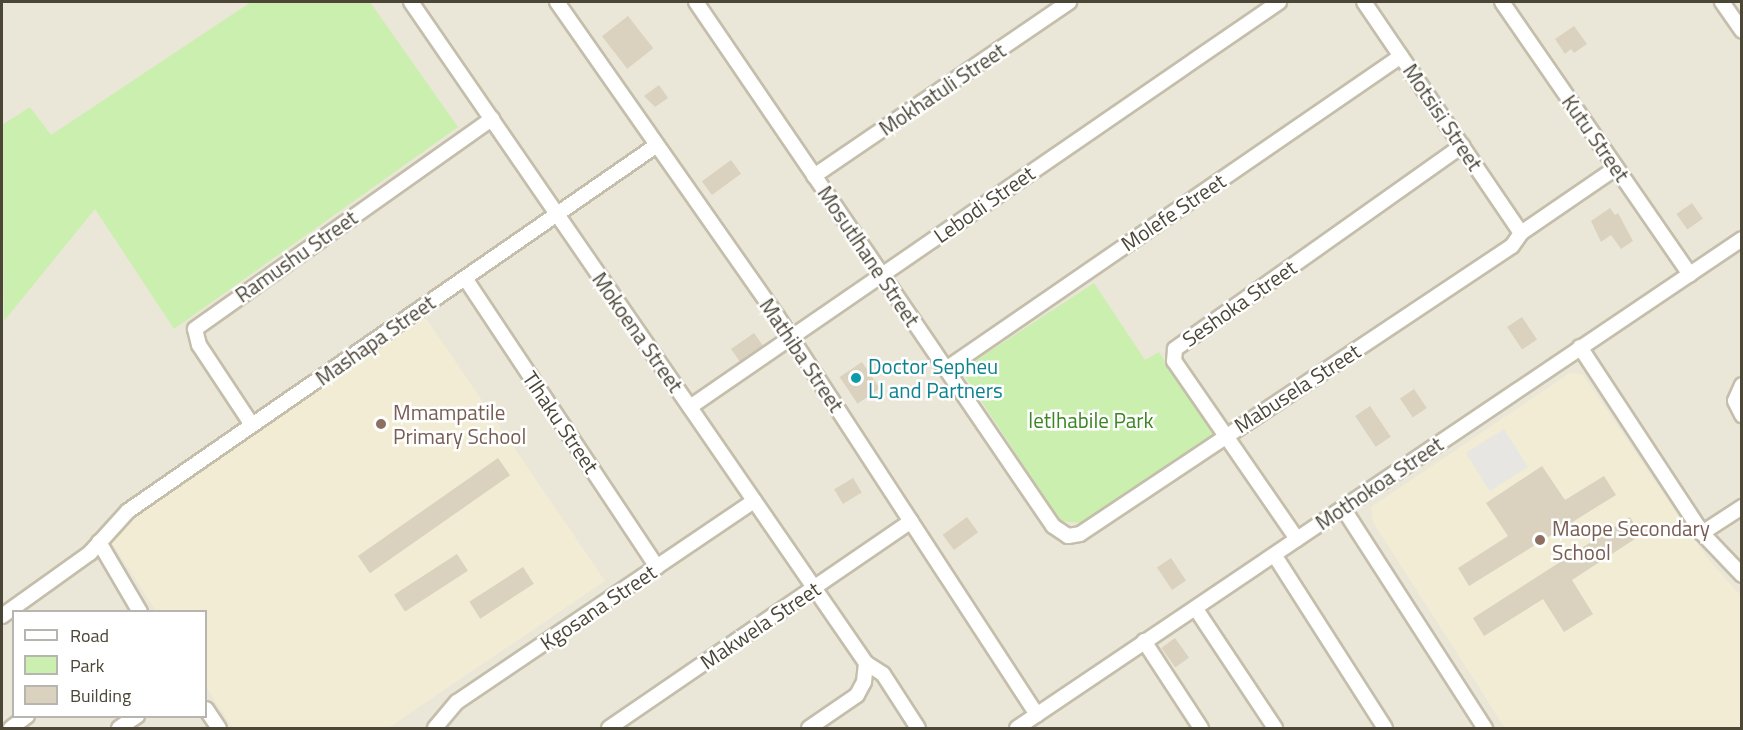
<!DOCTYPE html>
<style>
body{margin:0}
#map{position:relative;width:1743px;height:730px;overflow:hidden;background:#f7f4ea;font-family:"Titillium Web",sans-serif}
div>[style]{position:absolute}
.residential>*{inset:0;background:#ebe7d8}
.education>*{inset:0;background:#f1ecd3}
.green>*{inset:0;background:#caefaf}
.parking>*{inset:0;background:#e8e6e2;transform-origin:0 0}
.building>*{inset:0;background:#dad2be;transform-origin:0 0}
.roads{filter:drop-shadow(2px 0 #c4beab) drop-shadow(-2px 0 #c4beab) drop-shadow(0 2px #c4beab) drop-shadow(0 -2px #c4beab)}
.minor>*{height:14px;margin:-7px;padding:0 7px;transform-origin:7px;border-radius:7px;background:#fff}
.dots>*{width:16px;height:16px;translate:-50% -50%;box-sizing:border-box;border:3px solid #fff;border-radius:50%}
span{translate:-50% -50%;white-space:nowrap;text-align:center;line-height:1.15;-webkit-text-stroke:5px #fff;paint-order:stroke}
.street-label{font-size:21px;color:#4c4637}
.culture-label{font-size:21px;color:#0d838f}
.left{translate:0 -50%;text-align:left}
.education-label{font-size:21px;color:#785e54}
.park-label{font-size:21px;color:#3b8622}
.frame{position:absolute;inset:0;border:3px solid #4c4637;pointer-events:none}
.legend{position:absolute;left:12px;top:610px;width:195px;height:108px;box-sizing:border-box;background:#fff;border:2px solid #b7b5af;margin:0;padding:8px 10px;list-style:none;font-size:18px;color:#4c4637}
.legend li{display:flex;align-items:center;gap:12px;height:30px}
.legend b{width:30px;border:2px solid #b7b5af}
</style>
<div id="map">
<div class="residential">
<i style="clip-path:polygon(evenodd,2px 2px,1741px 2px,1741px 728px,2px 728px,2px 2px,14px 612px,206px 612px,206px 716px,14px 716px,14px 612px)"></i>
</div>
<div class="education">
<i style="clip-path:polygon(423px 314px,605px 581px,388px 728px,233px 728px,206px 687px,206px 612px,156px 611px,106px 534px)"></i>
<i style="clip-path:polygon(1570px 373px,1583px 375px,1707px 558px,1741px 596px,1741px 728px,1505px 728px,1373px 522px,1371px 507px)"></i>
</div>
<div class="green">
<i style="clip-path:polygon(251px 2px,370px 2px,458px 127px,174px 329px,95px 209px,4px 321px,2px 125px,30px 107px,51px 135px)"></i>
<i style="clip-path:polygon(1094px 283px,1145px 360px,1159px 352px,1215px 435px,1081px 523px,1060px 521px,961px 370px)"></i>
</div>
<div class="parking">
<i style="left:1504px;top:429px;width:45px;height:45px;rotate:58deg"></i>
</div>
<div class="building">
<i style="left:628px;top:16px;width:41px;height:33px;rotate:52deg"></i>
<i style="clip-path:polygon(1574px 26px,1587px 44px,1574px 53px,1571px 49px,1565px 54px,1555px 39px)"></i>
<i style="clip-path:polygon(659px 85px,668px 98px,655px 107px,644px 96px)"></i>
<i style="left:731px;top:160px;width:17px;height:36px;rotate:54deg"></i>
<i style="left:1692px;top:203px;width:19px;height:19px;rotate:55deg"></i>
<i style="clip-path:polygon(1610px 208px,1615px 215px,1618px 213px,1633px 241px,1621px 249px,1611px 235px,1601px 242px,1591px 221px)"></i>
<i style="left:1522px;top:317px;width:27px;height:18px;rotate:56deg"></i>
<i style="left:754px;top:333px;width:16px;height:28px;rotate:55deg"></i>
<i style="left:862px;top:362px;width:32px;height:27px;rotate:56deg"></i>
<i style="left:1414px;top:389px;width:23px;height:17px;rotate:56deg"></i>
<i style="left:1370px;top:406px;width:37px;height:18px;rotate:56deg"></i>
<i style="left:498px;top:458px;width:21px;height:171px;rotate:55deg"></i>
<i style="clip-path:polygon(1542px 466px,1565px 500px,1604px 476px,1616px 495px,1469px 586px,1458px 568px,1508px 536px,1486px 503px)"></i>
<i style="left:853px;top:478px;width:17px;height:22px;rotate:59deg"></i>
<i style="left:967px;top:517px;width:19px;height:30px;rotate:54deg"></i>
<i style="clip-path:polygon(1630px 517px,1641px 535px,1572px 580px,1593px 614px,1564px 632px,1543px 599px,1484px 636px,1473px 618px)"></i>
<i style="left:457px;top:554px;width:20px;height:75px;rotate:57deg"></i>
<i style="left:1171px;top:558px;width:27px;height:17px;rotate:56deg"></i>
<i style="left:523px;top:567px;width:20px;height:64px;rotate:57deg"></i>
<i style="left:1175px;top:638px;width:24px;height:17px;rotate:54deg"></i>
</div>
<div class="roads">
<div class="minor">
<i style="left:411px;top:2px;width:802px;rotate:55.46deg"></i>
<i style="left:866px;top:663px;width:20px;rotate:33deg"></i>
<i style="left:883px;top:674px;width:64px;rotate:57.1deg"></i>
<i style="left:557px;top:2px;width:383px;rotate:55deg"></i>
<i style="left:777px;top:316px;width:476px;rotate:56.9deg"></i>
<i style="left:696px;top:2px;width:634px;rotate:55.73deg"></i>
<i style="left:1053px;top:526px;width:18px;rotate:34deg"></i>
<i style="left:1068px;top:536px;width:12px;rotate:-9deg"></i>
<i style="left:1080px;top:534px;width:519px;rotate:-33.69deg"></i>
<i style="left:1512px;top:246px;width:16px;rotate:-55deg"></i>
<i style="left:1364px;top:2px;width:279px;rotate:55.8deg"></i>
<i style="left:1502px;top:2px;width:331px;rotate:55.4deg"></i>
<i style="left:1722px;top:2px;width:35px;rotate:55deg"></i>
<i style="left:814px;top:176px;width:309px;rotate:-34.3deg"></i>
<i style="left:1521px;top:233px;width:115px;rotate:-34.4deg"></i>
<i style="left:465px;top:278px;width:347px;rotate:56.4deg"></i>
<i style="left:1580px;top:347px;width:222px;rotate:56.7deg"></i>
<i style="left:1702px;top:533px;width:58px;rotate:46.4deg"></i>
<i style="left:946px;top:369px;width:552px;rotate:-34.52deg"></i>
<i style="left:1742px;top:385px;width:17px;rotate:114deg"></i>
<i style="left:1735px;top:401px;width:16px;rotate:63deg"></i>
<i style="left:690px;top:407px;width:715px;rotate:-34.51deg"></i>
<i style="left:252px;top:425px;width:96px;rotate:-123.5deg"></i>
<i style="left:199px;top:345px;width:16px;rotate:-104deg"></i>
<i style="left:195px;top:329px;width:364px;rotate:-35.3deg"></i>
<i style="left:1343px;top:508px;width:262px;rotate:57.2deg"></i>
<i style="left:1702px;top:533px;width:48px;rotate:-33deg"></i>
<i style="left:1297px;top:539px;width:216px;rotate:-124.6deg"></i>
<i style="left:1174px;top:361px;width:12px;rotate:-85deg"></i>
<i style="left:1175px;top:349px;width:352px;rotate:-35.3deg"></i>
<i style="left:99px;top:542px;width:81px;rotate:59.6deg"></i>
<i style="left:1275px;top:556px;width:204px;rotate:57.4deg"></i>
<i style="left:1196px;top:609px;width:143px;rotate:56.4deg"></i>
<i style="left:2px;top:616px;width:108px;rotate:-35.6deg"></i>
<i style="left:90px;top:553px;width:57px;rotate:-47.9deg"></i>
<i style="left:128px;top:511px;width:643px;rotate:-34.68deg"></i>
<i style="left:1144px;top:641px;width:104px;rotate:56.8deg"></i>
<i style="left:206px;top:709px;width:23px;rotate:56deg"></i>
<i style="left:11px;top:728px;width:20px;rotate:-37deg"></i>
<i style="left:119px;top:728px;width:22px;rotate:-34deg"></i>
<i style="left:435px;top:728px;width:34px;rotate:-50deg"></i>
<i style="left:457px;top:702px;width:359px;rotate:-34.1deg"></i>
<i style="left:609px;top:728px;width:366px;rotate:-34.4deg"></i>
<i style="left:809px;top:728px;width:58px;rotate:-34.5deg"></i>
<i style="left:857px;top:695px;width:15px;rotate:-62deg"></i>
<i style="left:864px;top:682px;width:19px;rotate:-84deg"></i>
<i style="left:1017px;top:728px;width:874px;rotate:-34deg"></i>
</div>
</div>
<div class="dots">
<i style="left:856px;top:378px;background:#0f9aa8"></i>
<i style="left:381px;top:424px;background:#8d6e63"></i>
<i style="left:1540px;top:540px;background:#8d6e63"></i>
</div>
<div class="street-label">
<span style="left:942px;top:89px;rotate:-34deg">Mokhatuli Street</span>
<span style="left:1443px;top:117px;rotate:56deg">Motsisi Street</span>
<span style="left:1596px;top:138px;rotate:55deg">Kutu Street</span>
<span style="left:984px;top:204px;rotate:-35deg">Lebodi Street</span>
<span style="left:1173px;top:212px;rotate:-34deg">Molefe Street</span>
<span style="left:296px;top:256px;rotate:-35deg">Ramushu Street</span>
<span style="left:869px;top:256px;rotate:56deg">Mosutlhane Street</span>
<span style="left:1239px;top:303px;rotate:-35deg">Seshoka Street</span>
<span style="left:638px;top:332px;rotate:55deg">Mokoena Street</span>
<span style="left:375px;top:340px;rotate:-35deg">Mashapa Street</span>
<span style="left:802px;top:355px;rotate:56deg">Mathiba Street</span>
<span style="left:1297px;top:388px;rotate:-33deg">Mabusela Street</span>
<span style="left:561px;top:422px;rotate:56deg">Tlhaku Street</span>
<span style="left:1379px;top:483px;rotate:-34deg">Mothokoa Street</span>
<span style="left:598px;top:607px;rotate:-34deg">Kgosana Street</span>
<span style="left:760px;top:625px;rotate:-34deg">Makwela Street</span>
</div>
<div class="culture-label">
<span class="left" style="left:868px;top:378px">Doctor Sepheu<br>LJ and Partners</span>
</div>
<div class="education-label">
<span class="left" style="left:393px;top:424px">Mmampatile<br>Primary School</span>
<span class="left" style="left:1552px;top:540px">Maope Secondary<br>School</span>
</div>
<div class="park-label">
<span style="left:1091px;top:420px">letlhabile Park</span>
</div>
<div class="frame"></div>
<ul class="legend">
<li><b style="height:8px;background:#fff"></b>Road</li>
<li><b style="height:16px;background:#caefaf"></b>Park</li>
<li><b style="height:16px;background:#dad2be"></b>Building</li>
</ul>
</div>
